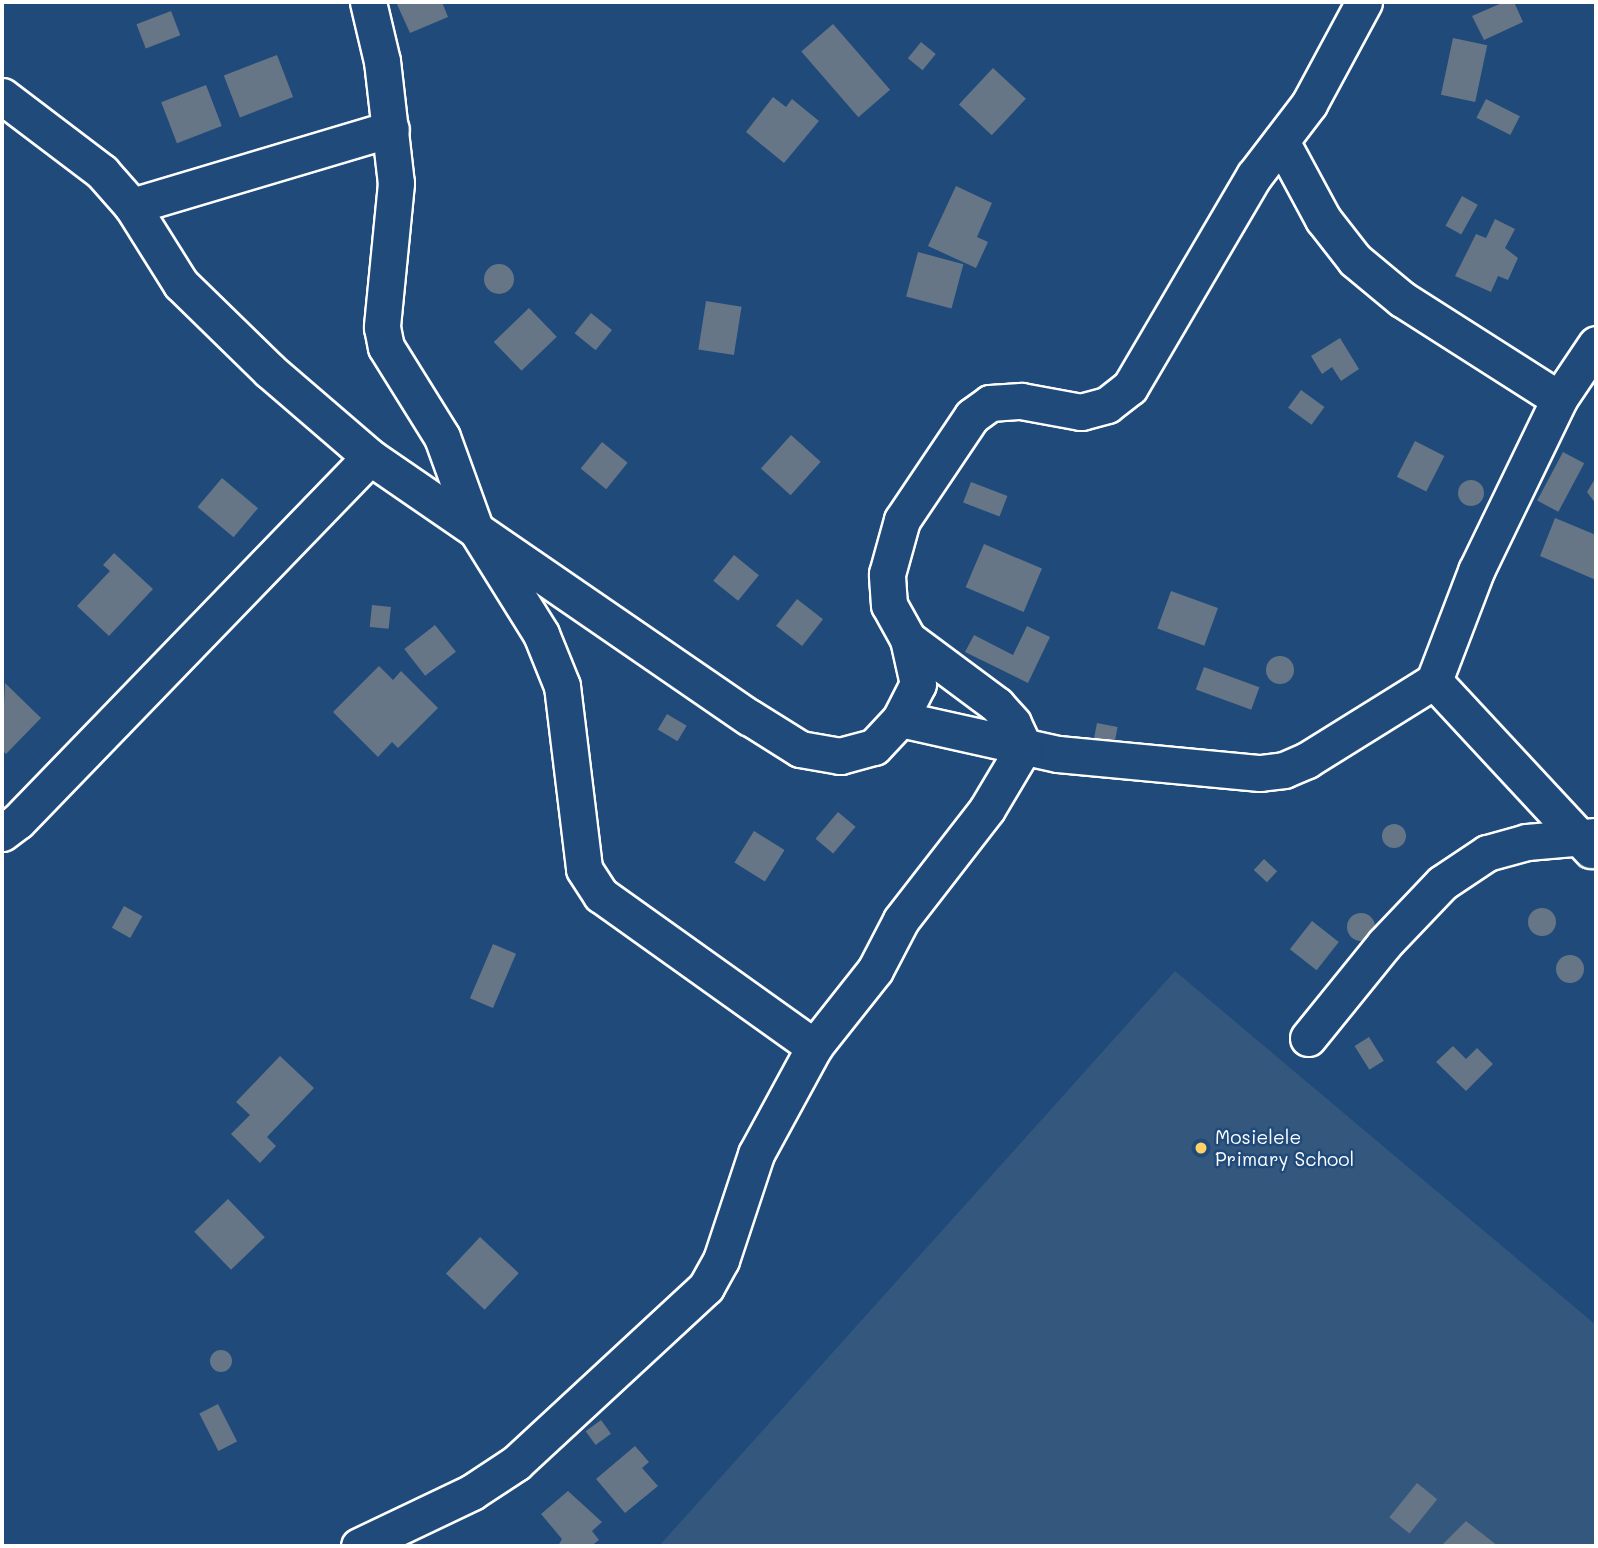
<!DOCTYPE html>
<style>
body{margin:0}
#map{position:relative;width:1598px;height:1548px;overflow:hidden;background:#1f4a7a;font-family:Mali,sans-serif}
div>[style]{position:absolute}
.built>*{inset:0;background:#34577e}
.building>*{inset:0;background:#667686;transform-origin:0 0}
.round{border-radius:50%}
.roads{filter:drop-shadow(2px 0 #fff) drop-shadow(-2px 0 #fff) drop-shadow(0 2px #fff) drop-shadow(0 -2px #fff)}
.minor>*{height:35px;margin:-17.5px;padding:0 17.5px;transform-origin:17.5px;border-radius:17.5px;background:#1f4a7a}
.dots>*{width:19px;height:19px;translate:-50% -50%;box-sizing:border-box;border:4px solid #1f4a7a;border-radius:50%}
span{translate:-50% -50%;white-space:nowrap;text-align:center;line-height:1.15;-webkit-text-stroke:5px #1f4a7a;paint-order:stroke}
.poi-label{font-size:19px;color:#fff}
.left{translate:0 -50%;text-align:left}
.frame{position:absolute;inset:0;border:4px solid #fff;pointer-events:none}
</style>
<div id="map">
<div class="built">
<i style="clip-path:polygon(1175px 971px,1596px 1325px,1596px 1546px,659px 1546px)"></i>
</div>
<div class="building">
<i style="clip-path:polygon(396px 2px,442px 2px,448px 17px,410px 33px)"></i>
<i style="clip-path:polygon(1504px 2px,1514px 2px,1523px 22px,1484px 40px,1472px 16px)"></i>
<i style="left:171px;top:11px;width:26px;height:37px;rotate:69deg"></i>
<i style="left:833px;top:24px;width:87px;height:42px;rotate:49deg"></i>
<i style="left:1453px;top:38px;width:35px;height:58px;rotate:12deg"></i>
<i style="left:921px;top:42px;width:19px;height:21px;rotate:39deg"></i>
<i style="left:277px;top:55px;width:45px;height:57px;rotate:69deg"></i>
<i style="left:993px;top:68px;width:45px;height:50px;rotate:43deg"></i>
<i style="left:206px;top:85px;width:44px;height:48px;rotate:69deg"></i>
<i style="clip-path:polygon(773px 97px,786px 107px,792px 99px,819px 121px,784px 163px,746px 132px)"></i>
<i style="left:1486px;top:99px;width:38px;height:21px;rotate:27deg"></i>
<i style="clip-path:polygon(956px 186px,992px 203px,977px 237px,988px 242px,976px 268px,928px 246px)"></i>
<i style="left:1462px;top:196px;width:18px;height:34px;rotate:29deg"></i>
<i style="clip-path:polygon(1495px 219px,1515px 229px,1505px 248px,1518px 258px,1508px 280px,1498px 276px,1491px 292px,1455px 276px,1476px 234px,1486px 238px)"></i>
<i style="left:918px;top:252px;width:47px;height:46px;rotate:15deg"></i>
<i class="round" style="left:484px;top:264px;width:30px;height:30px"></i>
<i style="left:706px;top:301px;width:36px;height:49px;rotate:9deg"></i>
<i style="left:529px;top:308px;width:40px;height:49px;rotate:46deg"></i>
<i style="left:591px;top:313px;width:27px;height:26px;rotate:39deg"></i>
<i style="clip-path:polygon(1340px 338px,1359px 369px,1341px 381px,1332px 367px,1322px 374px,1311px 356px)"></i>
<i style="left:1301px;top:390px;width:29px;height:22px;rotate:36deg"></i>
<i style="left:791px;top:435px;width:40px;height:45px;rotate:42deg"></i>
<i style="left:1415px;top:441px;width:33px;height:40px;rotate:27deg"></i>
<i style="left:602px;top:442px;width:33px;height:34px;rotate:39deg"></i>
<i style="left:1563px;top:452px;width:24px;height:55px;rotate:28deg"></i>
<i style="clip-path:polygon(1596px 477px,1596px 504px,1587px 492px)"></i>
<i style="left:222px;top:478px;width:47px;height:38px;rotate:40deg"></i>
<i class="round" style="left:1458px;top:480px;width:26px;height:26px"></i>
<i style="left:971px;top:482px;width:39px;height:22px;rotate:21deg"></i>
<i style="clip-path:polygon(1555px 518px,1596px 535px,1596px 580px,1540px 556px)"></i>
<i style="left:984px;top:544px;width:63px;height:47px;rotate:23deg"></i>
<i style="clip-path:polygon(114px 553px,153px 589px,109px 636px,77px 606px,110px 571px,103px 565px)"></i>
<i style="left:734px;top:555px;width:32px;height:33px;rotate:39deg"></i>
<i style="left:1171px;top:591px;width:50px;height:40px;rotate:20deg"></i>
<i style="left:797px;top:599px;width:33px;height:34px;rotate:38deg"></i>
<i style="left:372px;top:605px;width:19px;height:22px;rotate:6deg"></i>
<i style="left:435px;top:625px;width:34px;height:39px;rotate:52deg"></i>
<i style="clip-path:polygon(1027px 626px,1050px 637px,1028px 683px,965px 652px,974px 635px,1013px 655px)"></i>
<i class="round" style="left:1266px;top:656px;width:28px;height:28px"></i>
<i style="clip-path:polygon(379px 666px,393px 680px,401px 671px,438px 708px,398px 748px,392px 742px,378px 757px,333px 712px)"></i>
<i style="left:1204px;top:667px;width:59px;height:24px;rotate:20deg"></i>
<i style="clip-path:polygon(5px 683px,41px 718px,6px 754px,2px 750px)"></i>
<i style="left:667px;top:714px;width:23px;height:18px;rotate:31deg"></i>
<i style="left:1097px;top:723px;width:21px;height:22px;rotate:11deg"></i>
<i style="left:838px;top:812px;width:23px;height:35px;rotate:40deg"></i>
<i class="round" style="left:1382px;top:824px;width:24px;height:24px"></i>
<i style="left:754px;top:831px;width:36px;height:37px;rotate:32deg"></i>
<i style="left:1264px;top:859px;width:18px;height:15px;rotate:43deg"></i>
<i style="left:124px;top:906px;width:21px;height:25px;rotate:29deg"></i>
<i class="round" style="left:1528px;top:908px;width:28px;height:28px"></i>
<i class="round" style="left:1347px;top:913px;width:28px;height:28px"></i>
<i style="left:1312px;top:921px;width:34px;height:36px;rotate:38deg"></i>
<i style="left:493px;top:944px;width:25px;height:59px;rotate:23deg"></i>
<i class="round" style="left:1556px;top:955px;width:28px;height:28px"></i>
<i style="left:1369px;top:1037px;width:28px;height:17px;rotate:58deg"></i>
<i style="clip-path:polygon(1453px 1046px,1466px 1059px,1477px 1048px,1493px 1064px,1466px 1091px,1436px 1062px)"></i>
<i style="clip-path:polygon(280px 1056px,314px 1088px,267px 1137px,276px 1146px,260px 1163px,231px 1134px,250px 1115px,236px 1102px)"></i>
<i style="left:228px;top:1199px;width:53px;height:47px;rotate:46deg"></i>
<i style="left:480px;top:1237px;width:53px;height:50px;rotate:43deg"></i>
<i class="round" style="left:210px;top:1350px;width:22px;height:22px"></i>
<i style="left:218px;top:1404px;width:42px;height:21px;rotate:63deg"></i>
<i style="left:601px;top:1420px;width:17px;height:19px;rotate:54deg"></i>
<i style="clip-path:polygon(635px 1446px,649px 1462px,642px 1468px,658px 1486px,625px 1513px,596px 1479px)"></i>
<i style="left:1417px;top:1483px;width:26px;height:44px;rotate:39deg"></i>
<i style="clip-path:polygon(568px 1491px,602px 1522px,592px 1531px,599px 1540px,591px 1546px,558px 1546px,562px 1539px,541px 1514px)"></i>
<i style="clip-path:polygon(1466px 1521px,1498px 1546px,1441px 1546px)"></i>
</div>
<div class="roads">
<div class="minor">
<i style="left:368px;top:2px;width:61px;rotate:76.7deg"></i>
<i style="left:382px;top:61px;width:123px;rotate:83.5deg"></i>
<i style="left:396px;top:183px;width:145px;rotate:95.6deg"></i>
<i style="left:382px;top:327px;width:20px;rotate:79deg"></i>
<i style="left:386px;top:347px;width:106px;rotate:58.1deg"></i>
<i style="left:442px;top:437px;width:97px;rotate:70.1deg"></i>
<i style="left:475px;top:528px;width:125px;rotate:58.1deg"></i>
<i style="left:541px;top:634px;width:56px;rotate:68deg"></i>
<i style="left:562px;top:686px;width:184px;rotate:83.1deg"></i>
<i style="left:584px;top:869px;width:31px;rotate:57deg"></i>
<i style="left:601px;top:895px;width:262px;rotate:35.5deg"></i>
<i style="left:2px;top:96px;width:126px;rotate:37.2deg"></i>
<i style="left:102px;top:172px;width:45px;rotate:48.6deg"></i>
<i style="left:132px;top:206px;width:92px;rotate:57.9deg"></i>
<i style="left:181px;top:284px;width:124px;rotate:44.3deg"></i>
<i style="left:270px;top:371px;width:132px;rotate:40.7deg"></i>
<i style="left:370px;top:457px;width:460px;rotate:34.5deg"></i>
<i style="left:749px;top:717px;width:60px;rotate:32.1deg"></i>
<i style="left:800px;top:749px;width:41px;rotate:9.9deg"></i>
<i style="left:840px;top:756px;width:35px;rotate:-15deg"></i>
<i style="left:874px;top:747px;width:38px;rotate:-47deg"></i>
<i style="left:900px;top:719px;width:39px;rotate:-63deg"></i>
<i style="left:918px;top:684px;width:46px;rotate:-102.5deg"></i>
<i style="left:908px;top:639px;width:39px;rotate:-119deg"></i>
<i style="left:889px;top:605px;width:31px;rotate:-94deg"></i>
<i style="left:887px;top:574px;width:56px;rotate:-74.5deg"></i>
<i style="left:902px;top:520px;width:125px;rotate:-56.1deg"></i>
<i style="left:972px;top:416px;width:22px;rotate:-36deg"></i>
<i style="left:990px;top:403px;width:31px;rotate:-4deg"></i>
<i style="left:1021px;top:401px;width:61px;rotate:10.4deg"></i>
<i style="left:1081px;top:412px;width:27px;rotate:-15deg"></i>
<i style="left:1107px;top:405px;width:29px;rotate:-38deg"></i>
<i style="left:1130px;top:387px;width:245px;rotate:-59.6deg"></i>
<i style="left:1254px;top:176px;width:91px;rotate:-52.6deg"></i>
<i style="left:1309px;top:104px;width:116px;rotate:-61.7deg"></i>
<i style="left:1281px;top:141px;width:89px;rotate:61.7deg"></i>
<i style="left:1323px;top:219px;width:52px;rotate:52deg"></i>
<i style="left:1355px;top:260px;width:61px;rotate:39.7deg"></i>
<i style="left:1402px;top:299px;width:186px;rotate:32.5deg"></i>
<i style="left:132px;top:206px;width:270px;rotate:-16.6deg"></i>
<i style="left:1434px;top:681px;width:231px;rotate:47.1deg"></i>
<i style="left:900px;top:719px;width:162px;rotate:12.5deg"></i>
<i style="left:1058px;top:754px;width:203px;rotate:5.4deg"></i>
<i style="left:1260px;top:773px;width:24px;rotate:-7deg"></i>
<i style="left:1284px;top:770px;width:25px;rotate:-23deg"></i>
<i style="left:1307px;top:760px;width:150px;rotate:-31.9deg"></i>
<i style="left:1434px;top:681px;width:118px;rotate:-69.1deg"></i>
<i style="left:1476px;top:571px;width:191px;rotate:-64.2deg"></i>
<i style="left:1559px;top:399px;width:66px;rotate:-56.1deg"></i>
<i style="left:2px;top:833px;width:20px;rotate:-37deg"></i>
<i style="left:18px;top:821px;width:506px;rotate:-45.96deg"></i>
<i style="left:1308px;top:1038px;width:121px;rotate:-51deg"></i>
<i style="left:1384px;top:944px;width:84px;rotate:-46.4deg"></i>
<i style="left:1442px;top:883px;width:54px;rotate:-33.7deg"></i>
<i style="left:1487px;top:853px;width:41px;rotate:-15.4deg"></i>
<i style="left:1527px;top:842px;width:69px;rotate:-5deg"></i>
<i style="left:359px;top:1546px;width:125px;rotate:-25.5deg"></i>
<i style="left:472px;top:1492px;width:53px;rotate:-33.4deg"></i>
<i style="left:516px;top:1463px;width:259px;rotate:-42.8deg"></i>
<i style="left:706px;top:1287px;width:31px;rotate:-61deg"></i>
<i style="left:721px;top:1260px;width:112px;rotate:-71.7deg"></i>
<i style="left:756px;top:1154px;width:122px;rotate:-61.5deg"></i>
<i style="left:814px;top:1047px;width:98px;rotate:-51.6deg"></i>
<i style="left:875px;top:970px;width:56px;rotate:-62.5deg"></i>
<i style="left:901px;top:920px;width:140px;rotate:-52.2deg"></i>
<i style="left:987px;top:809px;width:72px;rotate:-59.2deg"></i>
<i style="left:1024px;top:747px;width:26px;rotate:-115deg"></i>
<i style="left:1013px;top:723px;width:24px;rotate:-132deg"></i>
<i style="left:997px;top:705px;width:111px;rotate:-143.4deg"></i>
</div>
</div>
<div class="dots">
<i style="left:1201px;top:1148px;background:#ffd166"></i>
</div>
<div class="poi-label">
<span class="left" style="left:1215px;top:1148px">Mosielele<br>Primary School</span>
</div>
<div class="frame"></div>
</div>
